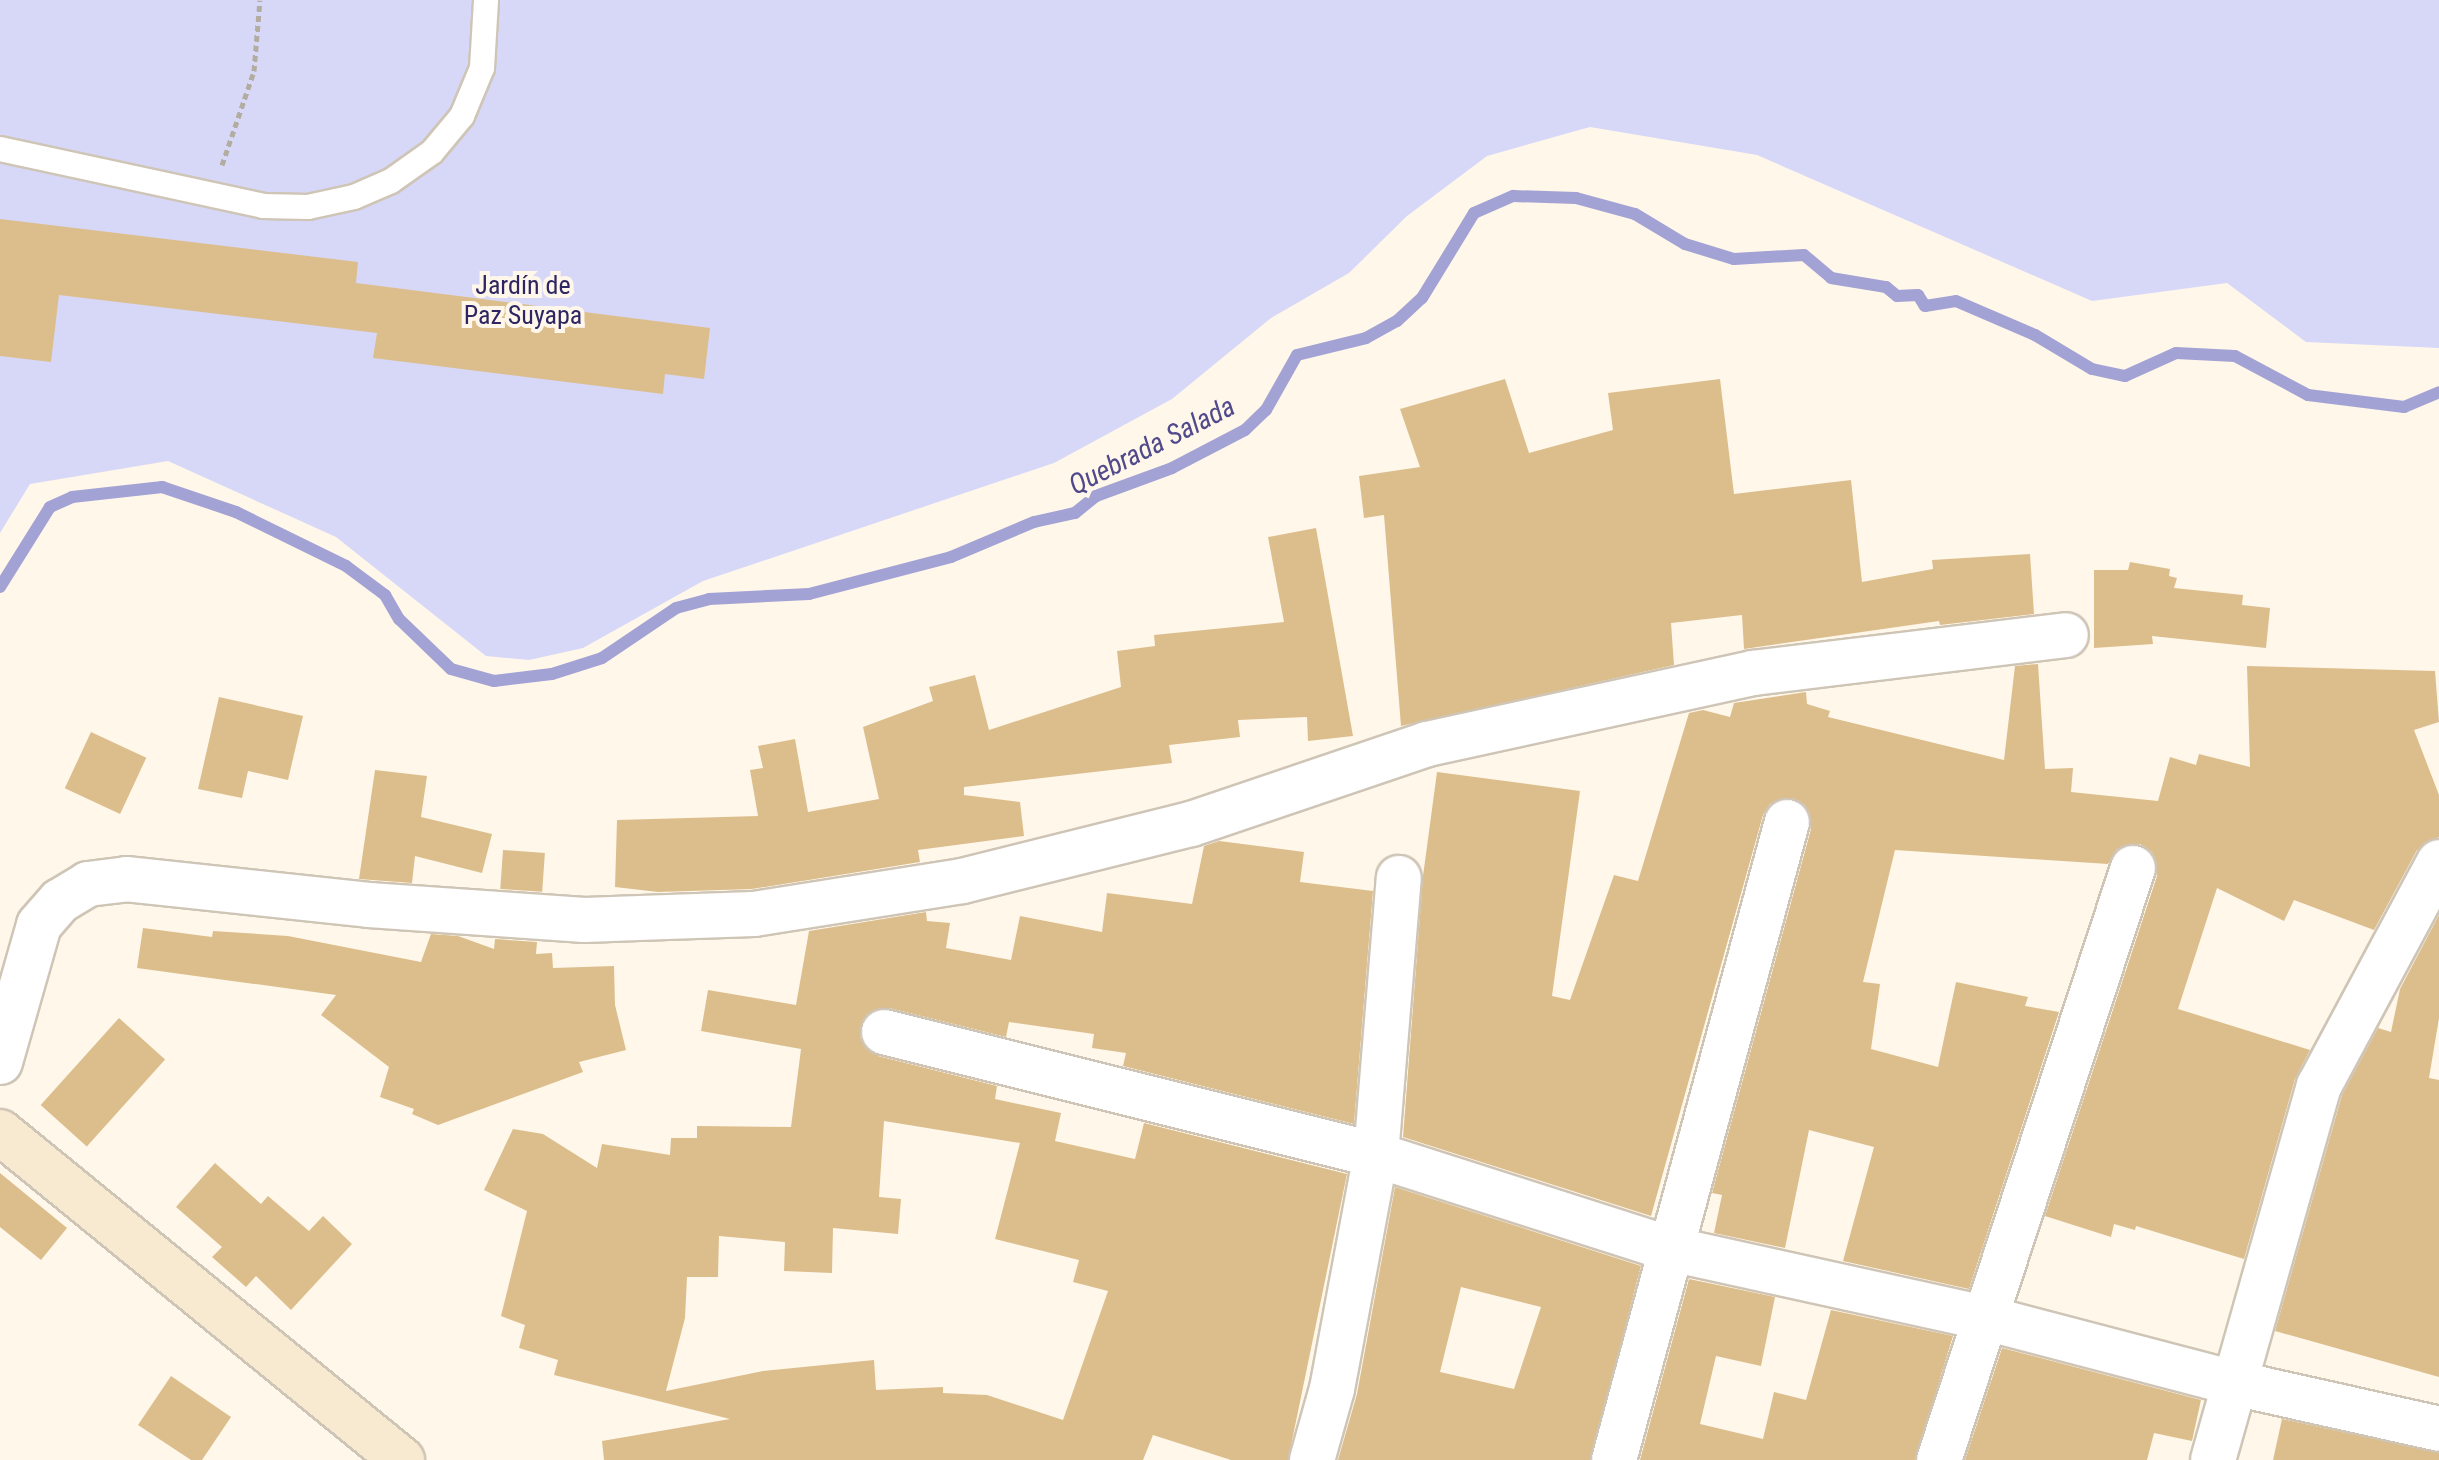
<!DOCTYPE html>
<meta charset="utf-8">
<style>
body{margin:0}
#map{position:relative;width:2439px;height:1460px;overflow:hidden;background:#fff7ea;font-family:"Roboto Condensed",sans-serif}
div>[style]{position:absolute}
.green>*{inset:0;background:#d7d8f8}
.stream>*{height:12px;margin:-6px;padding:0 6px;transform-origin:6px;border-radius:6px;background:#a3a2d4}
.building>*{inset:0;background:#dcbe8d;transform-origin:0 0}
.path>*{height:5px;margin-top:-2.5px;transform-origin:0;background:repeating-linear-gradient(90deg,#b2aca1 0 6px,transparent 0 10px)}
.roads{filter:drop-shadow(2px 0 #cfc5b6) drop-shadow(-2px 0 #cfc5b6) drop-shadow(0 2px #cfc5b6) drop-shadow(0 -2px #cfc5b6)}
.lane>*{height:24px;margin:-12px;padding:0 12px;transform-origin:12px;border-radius:12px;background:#fff}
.street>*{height:44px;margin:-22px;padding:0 22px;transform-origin:22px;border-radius:22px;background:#fff}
.secondary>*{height:44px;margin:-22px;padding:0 22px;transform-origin:22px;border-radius:22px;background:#f8ead1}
span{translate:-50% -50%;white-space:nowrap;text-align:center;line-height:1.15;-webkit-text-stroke:8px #fff7ea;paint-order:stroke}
.park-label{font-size:26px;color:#2e2662}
.water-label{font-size:28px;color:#504a8b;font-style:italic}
</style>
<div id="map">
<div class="green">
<i style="clip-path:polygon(0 0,2439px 0,2439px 348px,2306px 342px,2227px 283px,2092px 301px,1757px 155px,1590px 127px,1487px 156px,1407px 216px,1349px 273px,1271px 318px,1172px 399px,1054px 463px,703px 581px,583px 648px,529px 660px,486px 656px,336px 537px,168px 461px,30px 484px,0 533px)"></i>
</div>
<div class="stream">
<i style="left:0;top:587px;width:94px;rotate:-58deg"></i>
<i style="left:50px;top:507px;width:24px;rotate:-24deg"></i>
<i style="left:72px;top:497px;width:91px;rotate:-6.3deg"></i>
<i style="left:162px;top:487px;width:78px;rotate:18.7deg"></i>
<i style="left:236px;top:512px;width:123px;rotate:26.1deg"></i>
<i style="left:346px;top:566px;width:49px;rotate:36.6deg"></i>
<i style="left:385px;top:595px;width:28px;rotate:60deg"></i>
<i style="left:399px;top:619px;width:72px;rotate:43.9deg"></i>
<i style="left:451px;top:669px;width:45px;rotate:15.6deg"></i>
<i style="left:494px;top:681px;width:58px;rotate:-6.9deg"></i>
<i style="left:552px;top:674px;width:52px;rotate:-17.7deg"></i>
<i style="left:602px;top:658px;width:89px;rotate:-34deg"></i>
<i style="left:676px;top:608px;width:34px;rotate:-15deg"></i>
<i style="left:709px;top:599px;width:100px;rotate:-2.9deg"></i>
<i style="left:809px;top:594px;width:147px;rotate:-14.6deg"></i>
<i style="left:951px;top:557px;width:90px;rotate:-22.9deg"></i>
<i style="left:1034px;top:522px;width:42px;rotate:-12.4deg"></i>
<i style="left:1075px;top:513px;width:27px;rotate:-39deg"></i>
<i style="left:1096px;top:496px;width:81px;rotate:-20.2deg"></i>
<i style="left:1172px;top:468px;width:82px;rotate:-27.5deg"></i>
<i style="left:1245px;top:430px;width:29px;rotate:-44deg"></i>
<i style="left:1266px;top:410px;width:63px;rotate:-60.6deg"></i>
<i style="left:1297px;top:355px;width:71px;rotate:-13.8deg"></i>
<i style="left:1366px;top:338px;width:35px;rotate:-29deg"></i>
<i style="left:1397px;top:321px;width:34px;rotate:-43deg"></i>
<i style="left:1422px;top:298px;width:100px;rotate:-58.5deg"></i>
<i style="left:1474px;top:213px;width:43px;rotate:-23.6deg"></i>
<i style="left:1513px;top:196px;width:63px;rotate:1.8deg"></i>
<i style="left:1576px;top:198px;width:61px;rotate:15.2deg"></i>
<i style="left:1635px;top:214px;width:58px;rotate:31deg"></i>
<i style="left:1685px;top:244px;width:51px;rotate:17deg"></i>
<i style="left:1734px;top:259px;width:70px;rotate:-3.3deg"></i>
<i style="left:1804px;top:255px;width:35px;rotate:40deg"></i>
<i style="left:1831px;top:278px;width:56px;rotate:9.3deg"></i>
<i style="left:1886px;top:287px;width:14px;rotate:39deg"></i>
<i style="left:1897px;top:296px;width:21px;rotate:-3deg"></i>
<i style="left:1918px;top:295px;width:13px;rotate:58deg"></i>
<i style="left:1925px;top:306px;width:31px;rotate:-9deg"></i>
<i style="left:1956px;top:301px;width:86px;rotate:23.3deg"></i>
<i style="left:2035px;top:335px;width:66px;rotate:30.8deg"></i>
<i style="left:2092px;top:369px;width:34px;rotate:12deg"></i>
<i style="left:2125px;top:376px;width:56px;rotate:-24.3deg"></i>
<i style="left:2176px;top:353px;width:59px;rotate:2.9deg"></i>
<i style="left:2235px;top:356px;width:83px;rotate:28.1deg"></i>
<i style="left:2308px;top:395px;width:97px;rotate:7.1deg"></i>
<i style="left:2404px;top:407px;width:38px;rotate:-23deg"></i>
</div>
<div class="building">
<i style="clip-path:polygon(0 219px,358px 262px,356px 283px,710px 328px,704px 379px,665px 374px,663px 394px,373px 358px,377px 333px,59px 295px,51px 362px,0 356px)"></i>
<i style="clip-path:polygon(1505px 379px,1529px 453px,1613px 430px,1608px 393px,1720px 379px,1734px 494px,1851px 480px,1862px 582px,1933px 569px,1932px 560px,2030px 554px,2034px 614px,1940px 625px,1939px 621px,1744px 649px,1742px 615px,1671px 623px,1674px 665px,1401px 726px,1384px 515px,1364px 518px,1359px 476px,1420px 467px,1400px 409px)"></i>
<i style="clip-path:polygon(1316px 528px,1353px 736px,1308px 741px,1307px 717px,1238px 720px,1240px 737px,1169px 745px,1172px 763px,964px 787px,964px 795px,1020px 802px,1024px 836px,918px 850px,920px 862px,752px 889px,658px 892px,615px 887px,617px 820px,758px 816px,750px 770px,763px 768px,758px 746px,795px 739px,808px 812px,879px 799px,863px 727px,933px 701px,929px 687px,975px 675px,989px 730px,1121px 687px,1117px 651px,1155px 646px,1154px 635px,1284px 622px,1268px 537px)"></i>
<i style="clip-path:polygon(2130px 562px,2170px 569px,2169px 576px,2177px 578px,2174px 588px,2243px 595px,2242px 605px,2270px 608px,2266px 648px,2152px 636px,2153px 644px,2094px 648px,2094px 570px,2128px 570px)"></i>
<i style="clip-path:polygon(2038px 664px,2045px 769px,2073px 768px,2071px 792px,2158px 801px,2170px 757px,2196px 765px,2199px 754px,2250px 767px,2247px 666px,2435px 671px,2439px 722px,2414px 730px,2439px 795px,2439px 837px,2417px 850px,2374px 930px,2294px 900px,2284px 921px,2217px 888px,2178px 1009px,2310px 1050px,2295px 1079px,2244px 1259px,2136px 1226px,2135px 1230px,2114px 1224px,2111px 1237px,2045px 1216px,2157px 876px,2152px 852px,2140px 844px,2117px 849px,2108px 864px,1895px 850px,1863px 982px,1880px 984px,1871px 1049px,1938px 1067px,1956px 982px,2028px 997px,2025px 1006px,2059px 1012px,1969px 1289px,1843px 1261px,1874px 1147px,1809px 1130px,1785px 1248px,1714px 1233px,1722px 1195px,1712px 1193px,1811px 829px,1805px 805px,1793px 798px,1770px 804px,1763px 815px,1651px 1216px,1403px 1137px,1423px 876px,1437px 772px,1580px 791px,1552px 996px,1570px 1000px,1614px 875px,1638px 881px,1689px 713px,1703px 710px,1730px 717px,1734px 703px,1806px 692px,1807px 704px,1830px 711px,1828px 717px,2004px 760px,2015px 666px)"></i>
<i style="clip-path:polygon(219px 697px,303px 716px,288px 780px,248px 771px,242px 798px,198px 789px)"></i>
<i style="left:91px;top:732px;width:61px;height:62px;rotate:25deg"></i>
<i style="clip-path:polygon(375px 770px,427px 776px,421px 817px,492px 834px,482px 873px,415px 856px,412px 883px,359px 879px)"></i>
<i style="clip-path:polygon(evenodd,1219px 841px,1304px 852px,1300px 882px,1373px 891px,1354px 1124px,1123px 1066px,1126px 1053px,1092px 1048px,1094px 1034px,1009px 1022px,1006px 1037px,889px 1008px,867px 1014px,860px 1038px,878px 1056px,997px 1086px,995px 1099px,1061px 1113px,1055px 1141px,1135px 1159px,1144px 1123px,1347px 1174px,1288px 1460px,1231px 1460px,1153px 1435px,1143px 1460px,604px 1460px,602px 1441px,730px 1419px,554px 1375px,558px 1360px,519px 1348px,525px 1325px,501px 1316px,527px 1211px,484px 1190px,513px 1129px,543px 1134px,597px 1168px,602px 1144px,670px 1155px,671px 1138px,697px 1138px,697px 1126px,791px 1127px,801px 1049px,701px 1031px,708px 990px,796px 1005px,809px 931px,926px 912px,927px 921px,950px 923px,946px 948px,1011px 960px,1020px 916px,1102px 932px,1107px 893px,1192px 904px,1204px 846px,1219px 841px,884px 1121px,1020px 1143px,995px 1239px,1079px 1260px,1073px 1282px,1108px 1291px,1063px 1420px,987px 1395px,943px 1393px,943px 1387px,876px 1390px,874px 1360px,763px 1371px,666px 1391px,685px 1318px,687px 1277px,718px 1277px,719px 1236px,785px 1242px,784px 1271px,832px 1273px,833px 1228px,898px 1234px,901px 1199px,879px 1197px,884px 1121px)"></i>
<i style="left:503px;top:850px;width:42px;height:39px;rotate:4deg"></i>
<i style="clip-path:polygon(2439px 915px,2439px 1018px,2429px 1078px,2439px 1080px,2439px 1377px,2275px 1331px,2342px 1095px,2378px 1028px,2391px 1032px,2400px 989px)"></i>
<i style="clip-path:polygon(143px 928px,212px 937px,213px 931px,288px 936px,421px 962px,431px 934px,458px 936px,494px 949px,495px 939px,537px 942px,536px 954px,552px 953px,553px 968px,614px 966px,615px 1005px,626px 1050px,579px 1062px,583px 1072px,438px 1125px,412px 1114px,414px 1109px,380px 1097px,389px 1067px,321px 1015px,336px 995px,137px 968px)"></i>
<i style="left:119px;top:1018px;width:62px;height:117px;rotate:42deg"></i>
<i style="clip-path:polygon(215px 1163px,261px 1204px,268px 1196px,309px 1231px,323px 1216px,352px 1244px,291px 1310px,256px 1276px,246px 1287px,212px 1257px,222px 1247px,176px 1207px)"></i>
<i style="clip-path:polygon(0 1173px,67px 1228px,41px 1260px,0 1227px)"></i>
<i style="clip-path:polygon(evenodd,1395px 1187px,1641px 1266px,1590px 1460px,1338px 1460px,1357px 1394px,1395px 1187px,1461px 1287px,1541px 1307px,1514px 1389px,1440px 1372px,1461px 1287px)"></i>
<i style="clip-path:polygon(1689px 1279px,1775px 1297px,1761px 1366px,1716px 1356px,1700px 1424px,1763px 1439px,1774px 1392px,1806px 1400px,1831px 1310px,1953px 1336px,1915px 1460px,1640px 1460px)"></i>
<i style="clip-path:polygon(2002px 1348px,2201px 1400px,2192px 1441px,2154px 1433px,2147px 1460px,1965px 1460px)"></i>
<i style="clip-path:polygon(171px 1376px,231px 1417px,202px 1460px,191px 1460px,138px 1425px)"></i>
<i style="clip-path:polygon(2282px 1419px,2439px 1453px,2439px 1460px,2273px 1460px)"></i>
</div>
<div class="path">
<i style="left:222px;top:165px;width:99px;rotate:-71.2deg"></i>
<i style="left:254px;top:71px;width:71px;rotate:-85.2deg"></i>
</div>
<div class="roads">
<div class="lane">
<i style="left:0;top:149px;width:269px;rotate:12.2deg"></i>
<i style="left:263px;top:206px;width:45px;rotate:1.3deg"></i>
<i style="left:308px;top:207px;width:47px;rotate:-12.3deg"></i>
<i style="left:354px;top:197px;width:40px;rotate:-23.4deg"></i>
<i style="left:391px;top:181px;width:50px;rotate:-35.3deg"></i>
<i style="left:432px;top:152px;width:47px;rotate:-50.2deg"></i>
<i style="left:462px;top:116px;width:52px;rotate:-67.4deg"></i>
<i style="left:482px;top:68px;width:68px;rotate:-86.6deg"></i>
</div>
<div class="street">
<i style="left:884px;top:1032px;width:507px;rotate:14.04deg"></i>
<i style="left:1376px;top:1155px;width:310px;rotate:17.7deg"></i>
<i style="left:1671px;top:1249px;width:322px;rotate:12.4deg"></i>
<i style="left:1986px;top:1318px;width:256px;rotate:14.7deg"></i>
<i style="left:2234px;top:1383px;width:210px;rotate:12.6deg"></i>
<i style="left:0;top:1062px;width:142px;rotate:-74.1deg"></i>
<i style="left:39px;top:925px;width:32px;rotate:-49deg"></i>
<i style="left:60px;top:901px;width:33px;rotate:-31deg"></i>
<i style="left:88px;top:884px;width:38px;rotate:-7deg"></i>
<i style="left:126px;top:879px;width:244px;rotate:6.1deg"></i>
<i style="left:369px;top:905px;width:216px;rotate:4deg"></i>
<i style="left:584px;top:920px;width:170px;rotate:-2deg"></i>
<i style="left:754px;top:914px;width:211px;rotate:-9deg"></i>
<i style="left:962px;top:881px;width:236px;rotate:-14deg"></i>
<i style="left:1191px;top:824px;width:249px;rotate:-18.7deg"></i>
<i style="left:1427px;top:744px;width:334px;rotate:-12.3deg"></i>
<i style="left:1753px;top:673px;width:315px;rotate:-6.9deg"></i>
<i style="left:1312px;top:1460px;width:74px;rotate:-74.3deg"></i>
<i style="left:1332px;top:1389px;width:238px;rotate:-79.4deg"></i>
<i style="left:1376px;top:1155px;width:278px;rotate:-85.3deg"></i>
<i style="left:1614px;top:1460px;width:661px;rotate:-74.83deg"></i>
<i style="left:1939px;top:1460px;width:623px;rotate:-71.86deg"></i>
<i style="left:2213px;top:1460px;width:389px;rotate:-74.2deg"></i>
<i style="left:2319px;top:1086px;width:254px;rotate:-61.8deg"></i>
</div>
<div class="secondary">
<i style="left:0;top:1132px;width:519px;rotate:39.21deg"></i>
</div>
</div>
<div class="park-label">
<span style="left:523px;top:301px">Jardín de<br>Paz Suyapa</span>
</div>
<div class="water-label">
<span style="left:1152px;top:446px;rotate:-27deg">Quebrada Salada</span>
</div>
</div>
